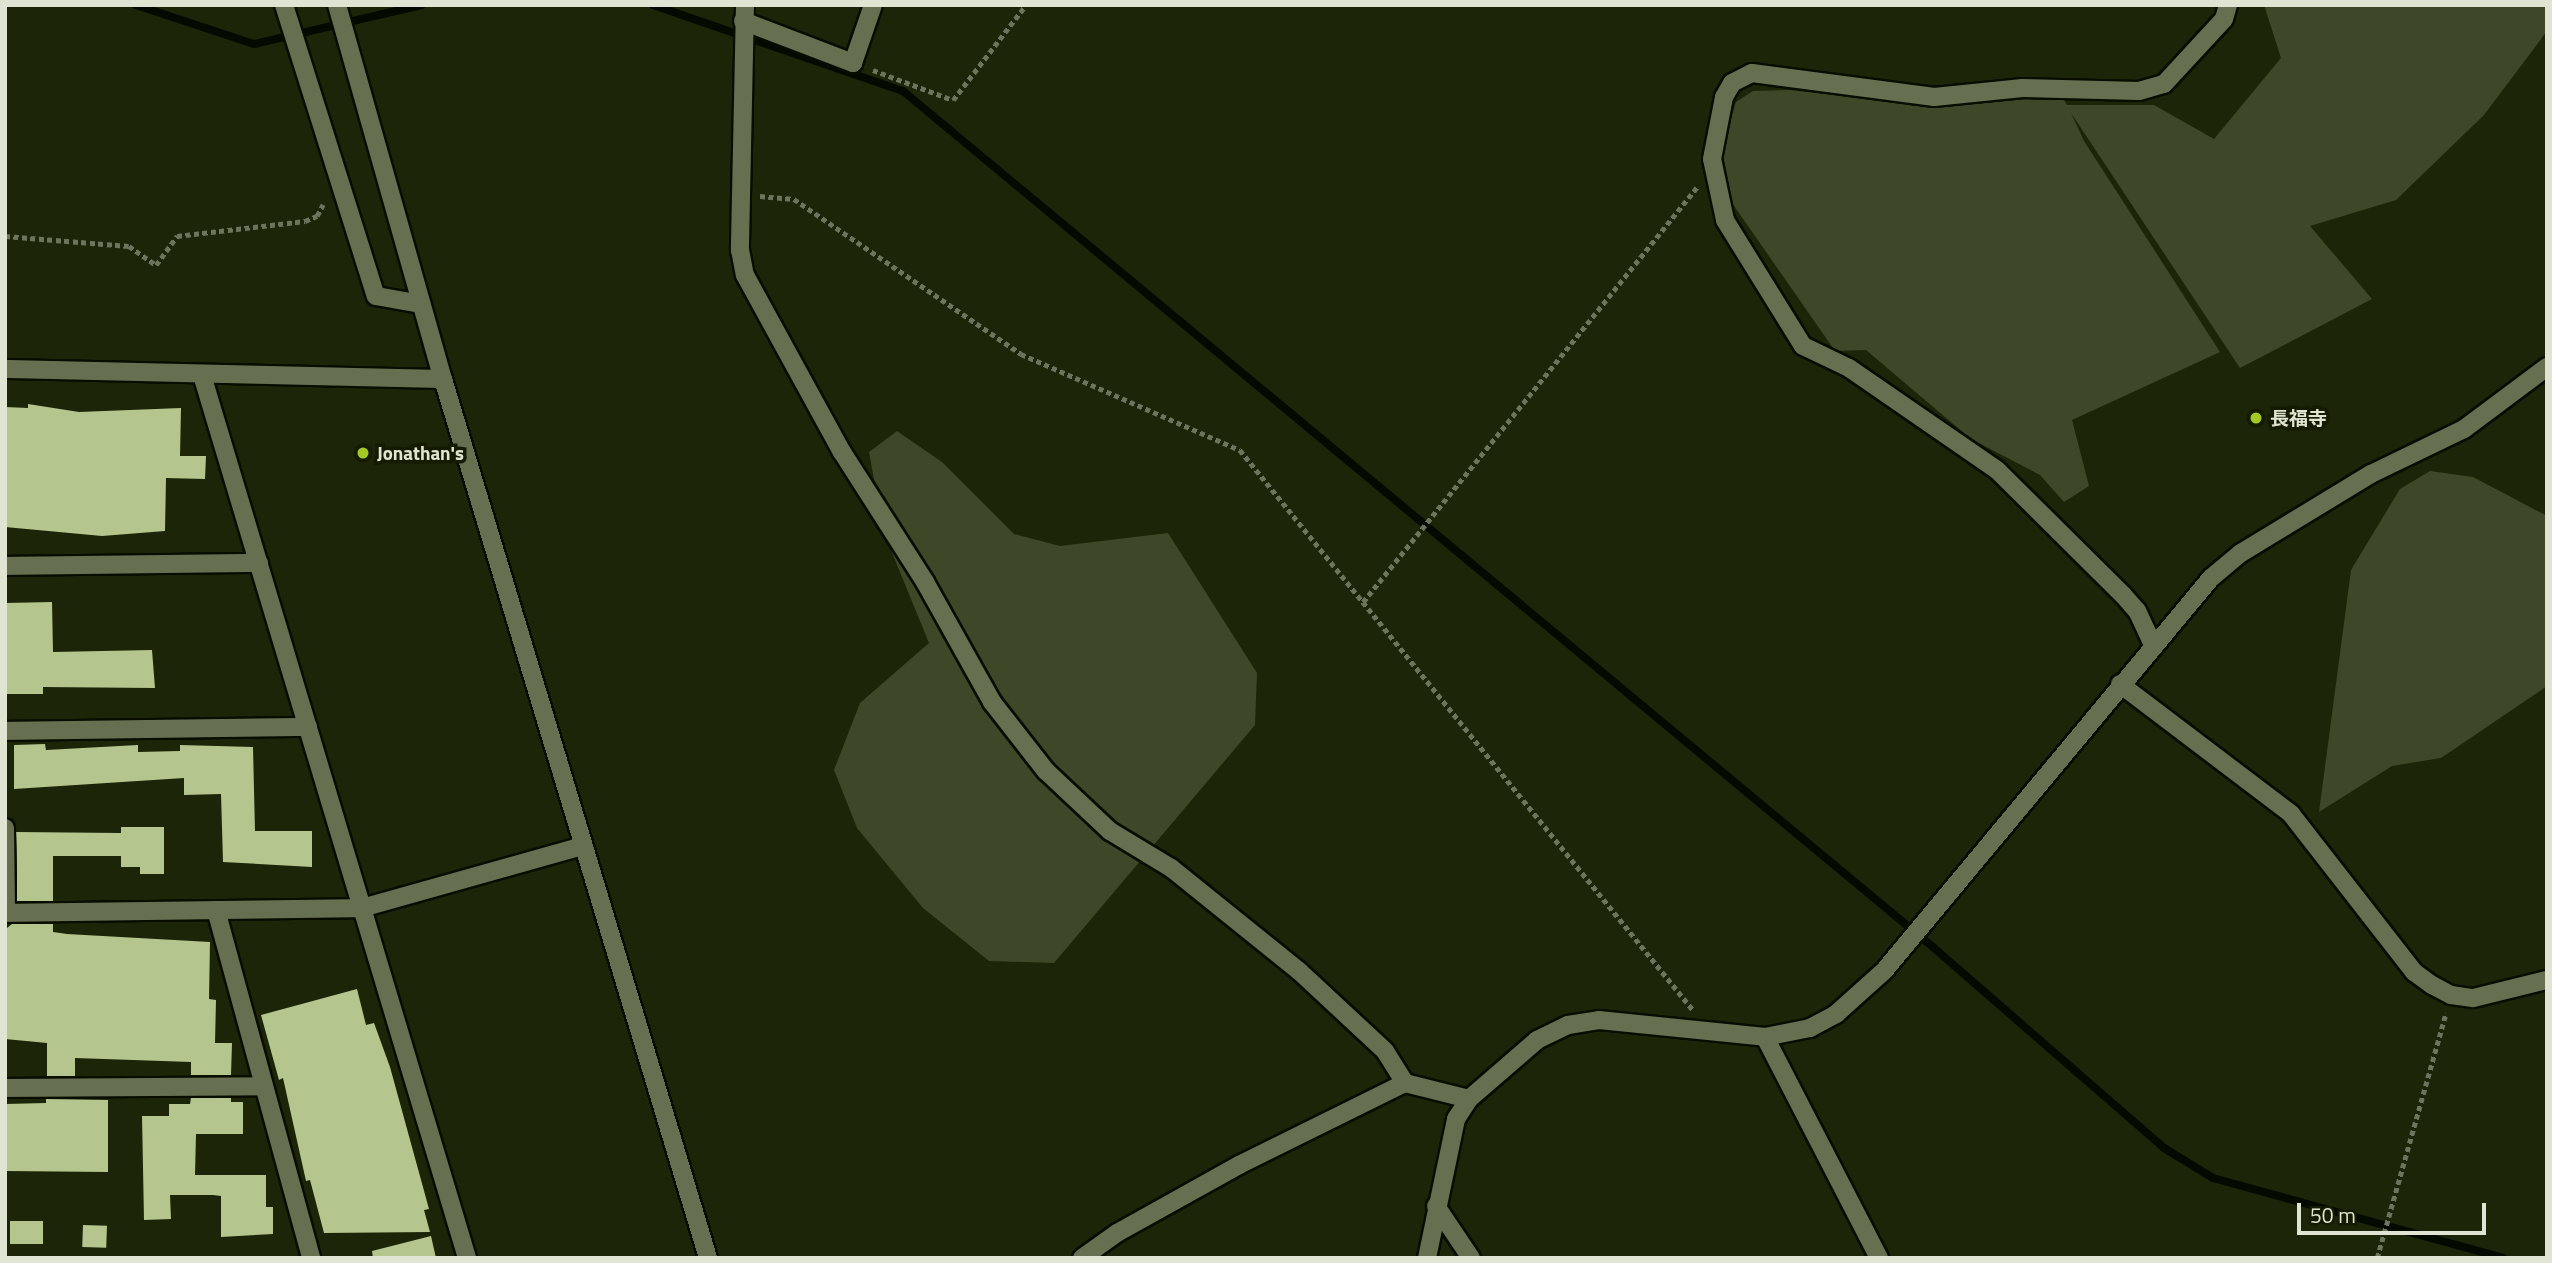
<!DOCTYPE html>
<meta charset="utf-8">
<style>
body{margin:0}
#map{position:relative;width:2552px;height:1263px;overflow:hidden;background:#1d2509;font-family:"Titillium Web","Noto Sans JP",sans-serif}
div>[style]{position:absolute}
.green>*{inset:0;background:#3e4728}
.stream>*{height:8px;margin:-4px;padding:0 4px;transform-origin:4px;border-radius:4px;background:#050a00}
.building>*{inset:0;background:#b4c68d;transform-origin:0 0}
.path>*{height:4.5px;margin-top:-2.25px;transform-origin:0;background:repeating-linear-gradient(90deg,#6d745d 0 5px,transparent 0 8.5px)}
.roads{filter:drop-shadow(2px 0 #080d00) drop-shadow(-2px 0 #080d00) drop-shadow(0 2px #080d00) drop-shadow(0 -2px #080d00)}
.street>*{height:18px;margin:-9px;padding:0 9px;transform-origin:9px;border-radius:9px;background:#667051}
.secondary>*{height:18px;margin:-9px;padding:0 9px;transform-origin:9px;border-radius:9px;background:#667051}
.dots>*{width:19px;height:19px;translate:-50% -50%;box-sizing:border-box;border:4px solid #141b01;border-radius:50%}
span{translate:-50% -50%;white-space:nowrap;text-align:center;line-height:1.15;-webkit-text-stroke:7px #141b01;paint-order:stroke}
.poi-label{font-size:19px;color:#dfe4d3;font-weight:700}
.left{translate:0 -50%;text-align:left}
.frame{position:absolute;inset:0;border:7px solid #dfe4d3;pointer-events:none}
.scale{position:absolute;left:2297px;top:1203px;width:189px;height:32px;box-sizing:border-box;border:4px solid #dfe4d3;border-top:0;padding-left:9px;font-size:21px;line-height:24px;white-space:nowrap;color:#dfe4d3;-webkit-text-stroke:5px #141b01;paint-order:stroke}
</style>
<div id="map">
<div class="green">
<i style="clip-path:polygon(2264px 5px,2547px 5px,2547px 31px,2484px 115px,2396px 200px,2310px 226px,2372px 299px,2240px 368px,2071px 113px,2084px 141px,2220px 352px,2072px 420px,2089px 486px,2064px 502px,2040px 475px,1971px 439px,1866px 350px,1835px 351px,1732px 203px,1722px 149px,1736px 102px,1753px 91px,1790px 90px,1939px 107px,2029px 99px,2064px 100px,2067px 105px,2154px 105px,2214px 139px,2281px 58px)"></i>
<i style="clip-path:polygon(897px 431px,942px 462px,1014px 534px,1060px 546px,1168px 533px,1257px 673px,1255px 725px,1054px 963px,989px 961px,923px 908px,857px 828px,834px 770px,860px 703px,929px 643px,884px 533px,869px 452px)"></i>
<i style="clip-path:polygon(2430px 471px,2473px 477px,2547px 516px,2547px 686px,2441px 758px,2392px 766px,2319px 812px,2351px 570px,2400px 489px)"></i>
</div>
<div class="stream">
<i style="left:136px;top:5px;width:124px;rotate:18.3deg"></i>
<i style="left:254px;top:44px;width:172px;rotate:-13.1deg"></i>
<i style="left:653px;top:5px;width:264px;rotate:19deg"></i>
<i style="left:903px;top:91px;width:1341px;rotate:39.73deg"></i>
<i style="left:1934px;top:948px;width:305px;rotate:41deg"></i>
<i style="left:2164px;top:1148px;width:57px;rotate:31.5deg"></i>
<i style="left:2213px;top:1178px;width:301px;rotate:15.4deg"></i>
</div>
<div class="building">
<i style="clip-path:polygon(28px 404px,79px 412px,181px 408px,180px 456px,206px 456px,205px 479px,166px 478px,165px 531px,102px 536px,5px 527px,5px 407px,28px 408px)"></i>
<i style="clip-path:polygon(52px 602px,53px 652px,152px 650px,155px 688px,43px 687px,43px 694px,5px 694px,5px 603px)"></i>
<i style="clip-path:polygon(45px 744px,46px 750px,138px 745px,138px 752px,180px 751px,180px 745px,253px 747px,255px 831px,312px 831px,312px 867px,223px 862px,221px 794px,184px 795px,184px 778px,14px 789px,14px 745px)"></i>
<i style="clip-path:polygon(121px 827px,164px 827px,164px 874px,140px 874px,140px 867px,121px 867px,121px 856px,53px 856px,53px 901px,17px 901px,16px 832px,121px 833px)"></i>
<i style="clip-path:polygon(12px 924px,53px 924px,53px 932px,67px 934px,210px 942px,209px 999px,216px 1000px,215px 1043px,232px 1043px,231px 1075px,191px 1075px,191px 1062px,75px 1058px,75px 1076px,47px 1076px,47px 1043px,5px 1039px,7px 928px)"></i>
<i style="clip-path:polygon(357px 989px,366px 1025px,374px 1023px,390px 1067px,429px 1209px,424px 1210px,430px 1232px,324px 1233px,310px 1180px,306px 1181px,283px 1078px,279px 1080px,261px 1015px)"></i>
<i style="clip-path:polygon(191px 1098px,231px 1098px,231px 1102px,243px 1102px,243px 1134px,196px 1134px,195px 1175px,266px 1175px,266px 1207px,273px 1207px,273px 1234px,221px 1237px,221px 1196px,213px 1195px,170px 1195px,171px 1219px,144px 1220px,142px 1116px,169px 1116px,169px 1104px,190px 1104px)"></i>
<i style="clip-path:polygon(46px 1099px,108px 1100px,108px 1172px,5px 1171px,5px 1104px,46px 1103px)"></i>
<i style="left:10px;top:1221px;width:33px;height:23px"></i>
<i style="left:83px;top:1225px;width:24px;height:22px;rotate:2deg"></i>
<i style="clip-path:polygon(431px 1236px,436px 1258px,373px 1258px,372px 1251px)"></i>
</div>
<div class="path">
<i style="left:873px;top:70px;width:85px;rotate:20.6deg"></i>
<i style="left:953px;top:100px;width:120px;rotate:-52.5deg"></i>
<i style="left:760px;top:196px;width:34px;rotate:5deg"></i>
<i style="left:794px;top:199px;width:275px;rotate:34.3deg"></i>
<i style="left:1021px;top:354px;width:239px;rotate:23.7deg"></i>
<i style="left:1240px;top:450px;width:720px;rotate:51.03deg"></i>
<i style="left:5px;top:236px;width:124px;rotate:4.6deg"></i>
<i style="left:129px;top:246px;width:33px;rotate:35deg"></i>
<i style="left:156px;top:265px;width:36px;rotate:-54deg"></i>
<i style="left:177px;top:236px;width:129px;rotate:-6.7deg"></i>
<i style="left:305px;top:221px;width:13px;rotate:-23deg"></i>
<i style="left:317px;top:216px;width:13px;rotate:-63deg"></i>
<i style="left:1363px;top:602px;width:533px;rotate:-51.17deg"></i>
<i style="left:2377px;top:1258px;width:255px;rotate:-74.3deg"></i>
</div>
<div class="roads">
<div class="street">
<i style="left:284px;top:5px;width:305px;rotate:72.5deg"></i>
<i style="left:376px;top:296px;width:46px;rotate:10.1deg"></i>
<i style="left:745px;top:5px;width:245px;rotate:91.2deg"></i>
<i style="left:740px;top:250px;width:25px;rotate:79deg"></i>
<i style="left:745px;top:275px;width:202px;rotate:61.3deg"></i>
<i style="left:842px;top:452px;width:154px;rotate:57.4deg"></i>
<i style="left:925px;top:582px;width:137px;rotate:60.8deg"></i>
<i style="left:992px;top:702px;width:88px;rotate:52deg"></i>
<i style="left:1046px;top:771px;width:88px;rotate:43.2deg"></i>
<i style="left:1110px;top:831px;width:71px;rotate:31.2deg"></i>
<i style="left:1171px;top:868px;width:164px;rotate:38.8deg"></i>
<i style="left:1299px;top:971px;width:117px;rotate:42.9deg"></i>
<i style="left:1385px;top:1051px;width:38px;rotate:58deg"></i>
<i style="left:743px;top:21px;width:118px;rotate:20.9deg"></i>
<i style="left:853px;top:63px;width:61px;rotate:-71deg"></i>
<i style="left:202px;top:375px;width:922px;rotate:73.29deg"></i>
<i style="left:5px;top:566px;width:254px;rotate:-0.7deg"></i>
<i style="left:2154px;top:647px;width:40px;rotate:-115deg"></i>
<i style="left:2137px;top:611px;width:21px;rotate:-131deg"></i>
<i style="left:2123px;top:595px;width:177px;rotate:-135.2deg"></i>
<i style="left:1997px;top:470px;width:180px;rotate:-145.4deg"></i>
<i style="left:1849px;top:368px;width:51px;rotate:-154.4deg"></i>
<i style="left:1803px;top:346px;width:148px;rotate:-121.8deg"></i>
<i style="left:1725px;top:220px;width:62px;rotate:-102deg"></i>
<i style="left:1712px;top:159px;width:63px;rotate:-79deg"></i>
<i style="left:1724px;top:97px;width:16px;rotate:-60deg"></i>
<i style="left:1732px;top:83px;width:22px;rotate:-27deg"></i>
<i style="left:1752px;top:73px;width:184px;rotate:7.5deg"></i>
<i style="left:1934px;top:97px;width:89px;rotate:-5.8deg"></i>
<i style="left:2023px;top:88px;width:116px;rotate:1.5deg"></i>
<i style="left:2139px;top:91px;width:26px;rotate:-16deg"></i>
<i style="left:2164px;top:84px;width:88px;rotate:-47.3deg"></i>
<i style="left:2224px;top:19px;width:15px;rotate:-74deg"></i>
<i style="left:2120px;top:684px;width:215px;rotate:37.2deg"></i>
<i style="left:2291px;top:814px;width:200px;rotate:52.1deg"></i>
<i style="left:2414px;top:972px;width:22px;rotate:36deg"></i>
<i style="left:2432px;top:985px;width:21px;rotate:28deg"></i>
<i style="left:2451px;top:995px;width:22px;rotate:8deg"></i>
<i style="left:2473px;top:998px;width:76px;rotate:-13.7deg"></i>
<i style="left:5px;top:731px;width:303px;rotate:-0.8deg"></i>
<i style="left:5px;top:828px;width:85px;rotate:89.3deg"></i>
<i style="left:216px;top:910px;width:361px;rotate:74.7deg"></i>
<i style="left:5px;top:913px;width:357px;rotate:-0.8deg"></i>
<i style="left:362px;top:908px;width:229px;rotate:-15.7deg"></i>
<i style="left:1765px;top:1037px;width:249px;rotate:62.7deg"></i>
<i style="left:5px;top:1088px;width:258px;rotate:-0.4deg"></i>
<i style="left:1436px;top:1206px;width:63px;rotate:56.1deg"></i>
<i style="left:1082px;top:1258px;width:43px;rotate:-35.5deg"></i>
<i style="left:1117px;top:1233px;width:140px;rotate:-29.1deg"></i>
<i style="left:1239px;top:1165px;width:185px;rotate:-26.3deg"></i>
<i style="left:1405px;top:1083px;width:66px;rotate:14deg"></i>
<i style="left:1427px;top:1258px;width:142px;rotate:-78.2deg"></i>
<i style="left:1456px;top:1119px;width:24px;rotate:-57deg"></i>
<i style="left:1469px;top:1099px;width:90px;rotate:-40.9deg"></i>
<i style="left:1537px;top:1040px;width:34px;rotate:-26deg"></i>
<i style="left:1568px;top:1025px;width:31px;rotate:-9deg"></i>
<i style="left:1599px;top:1020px;width:167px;rotate:5.8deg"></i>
<i style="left:1765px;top:1037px;width:46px;rotate:-11.3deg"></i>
<i style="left:1810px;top:1028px;width:30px;rotate:-28deg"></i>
<i style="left:1836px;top:1014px;width:64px;rotate:-41.9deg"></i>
<i style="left:1884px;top:971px;width:511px;rotate:-50.24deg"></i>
<i style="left:2211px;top:578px;width:39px;rotate:-40deg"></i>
<i style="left:2241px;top:553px;width:152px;rotate:-31.3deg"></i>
<i style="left:2371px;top:474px;width:103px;rotate:-25.8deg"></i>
<i style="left:2464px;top:429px;width:104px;rotate:-36.8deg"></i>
</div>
<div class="secondary">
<i style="left:337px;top:5px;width:389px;rotate:74.2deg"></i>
<i style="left:443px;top:379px;width:918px;rotate:73.22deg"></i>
<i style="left:5px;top:369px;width:438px;rotate:1.3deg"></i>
</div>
</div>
<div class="dots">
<i style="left:2256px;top:418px;background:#a4c825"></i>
<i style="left:363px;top:453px;background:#a4c825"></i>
</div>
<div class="poi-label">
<span class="left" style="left:2270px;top:418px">長福寺</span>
<span class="left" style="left:377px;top:453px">Jonathan's</span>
</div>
<div class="frame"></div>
<div class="scale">50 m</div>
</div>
